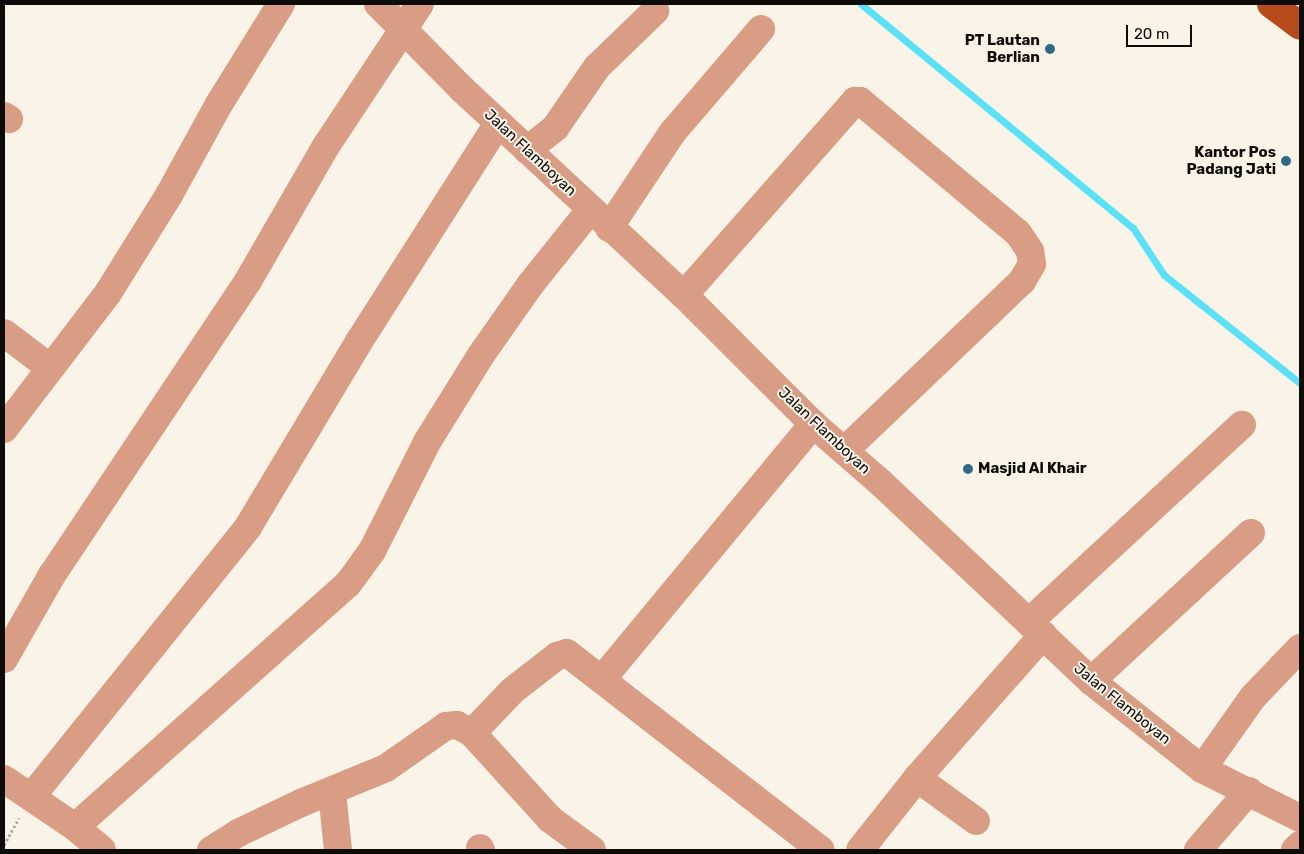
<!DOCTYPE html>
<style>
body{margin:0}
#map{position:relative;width:1304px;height:854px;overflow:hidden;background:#faf3e7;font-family:Rubik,sans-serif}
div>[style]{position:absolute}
.stream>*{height:7px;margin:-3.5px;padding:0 3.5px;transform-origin:3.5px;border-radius:3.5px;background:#5be1f5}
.path>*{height:3px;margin-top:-1.5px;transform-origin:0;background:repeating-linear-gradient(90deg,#b1aca2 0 2.5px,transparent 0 5px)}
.minor>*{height:28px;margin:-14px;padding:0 14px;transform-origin:14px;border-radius:14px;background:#d99c85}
.major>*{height:28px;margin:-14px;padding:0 14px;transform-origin:14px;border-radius:14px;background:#b74b1b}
.dots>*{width:14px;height:14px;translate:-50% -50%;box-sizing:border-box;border:2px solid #faf3e7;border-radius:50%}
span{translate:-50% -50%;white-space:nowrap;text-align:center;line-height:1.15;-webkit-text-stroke:4px #faf3e7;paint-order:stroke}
.poi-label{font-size:15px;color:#0e0c08;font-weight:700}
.right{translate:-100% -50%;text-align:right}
.left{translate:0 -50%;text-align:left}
.street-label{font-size:15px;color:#0e0c08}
.frame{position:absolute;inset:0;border:5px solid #0e0c08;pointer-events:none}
.scale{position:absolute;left:1126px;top:25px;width:66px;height:22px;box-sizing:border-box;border:2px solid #0e0c08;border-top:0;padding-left:6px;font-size:15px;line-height:18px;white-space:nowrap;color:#0e0c08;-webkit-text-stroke:4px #faf3e7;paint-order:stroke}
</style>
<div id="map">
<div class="stream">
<i style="left:861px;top:4px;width:352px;rotate:39.5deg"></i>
<i style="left:1133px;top:228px;width:56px;rotate:56.6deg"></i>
<i style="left:1164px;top:275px;width:174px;rotate:38.5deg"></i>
</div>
<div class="path">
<i style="left:4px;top:845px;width:31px;rotate:-61deg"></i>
</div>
<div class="minor">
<i style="left:378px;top:4px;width:120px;rotate:45.3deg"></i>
<i style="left:462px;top:89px;width:303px;rotate:42.9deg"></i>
<i style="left:684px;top:295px;width:182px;rotate:45deg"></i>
<i style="left:813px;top:424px;width:90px;rotate:40.9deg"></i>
<i style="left:881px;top:483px;width:289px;rotate:43.3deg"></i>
<i style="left:1091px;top:681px;width:142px;rotate:38.4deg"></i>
<i style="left:1202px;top:769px;width:110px;rotate:26.6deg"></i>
<i style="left:4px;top:116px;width:6px;rotate:31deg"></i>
<i style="left:527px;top:150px;width:36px;rotate:-38deg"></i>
<i style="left:555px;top:128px;width:74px;rotate:-55.5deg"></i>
<i style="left:597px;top:67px;width:81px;rotate:-44deg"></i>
<i style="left:609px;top:228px;width:114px;rotate:-56.4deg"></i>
<i style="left:672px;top:133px;width:137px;rotate:-49.4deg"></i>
<i style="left:684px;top:295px;width:259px;rotate:-48.6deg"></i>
<i style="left:855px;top:101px;width:5px"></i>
<i style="left:860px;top:101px;width:206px;rotate:39.9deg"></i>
<i style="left:1018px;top:233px;width:22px;rotate:56deg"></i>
<i style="left:1030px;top:251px;width:13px;rotate:81deg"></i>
<i style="left:1032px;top:264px;width:20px;rotate:120deg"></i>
<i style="left:1022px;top:281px;width:246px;rotate:136.3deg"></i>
<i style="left:4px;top:333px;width:56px;rotate:37.1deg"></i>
<i style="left:4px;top:429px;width:171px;rotate:-52.6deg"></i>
<i style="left:108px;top:293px;width:115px;rotate:-58.1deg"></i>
<i style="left:169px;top:195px;width:104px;rotate:-61.2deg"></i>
<i style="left:219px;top:104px;width:118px;rotate:-58.2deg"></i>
<i style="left:1030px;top:621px;width:289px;rotate:-42.8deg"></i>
<i style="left:4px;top:659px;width:97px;rotate:-60.3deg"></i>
<i style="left:52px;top:575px;width:353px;rotate:-56.3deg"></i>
<i style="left:248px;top:281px;width:156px;rotate:-60deg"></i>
<i style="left:326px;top:146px;width:170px;rotate:-56.5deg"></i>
<i style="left:603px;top:678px;width:330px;rotate:-50.4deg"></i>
<i style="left:1091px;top:681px;width:218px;rotate:-42.8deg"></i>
<i style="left:472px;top:733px;width:58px;rotate:-46.4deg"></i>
<i style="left:512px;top:691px;width:57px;rotate:-37.9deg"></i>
<i style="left:557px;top:656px;width:10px;rotate:-17deg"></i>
<i style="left:567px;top:653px;width:321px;rotate:37.8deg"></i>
<i style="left:1202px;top:769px;width:88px;rotate:-54.7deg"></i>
<i style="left:1253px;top:697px;width:68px;rotate:-46.2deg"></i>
<i style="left:917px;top:778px;width:73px;rotate:36.1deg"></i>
<i style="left:4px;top:779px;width:86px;rotate:34.1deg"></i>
<i style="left:75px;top:827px;width:35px;rotate:40deg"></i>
<i style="left:332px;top:792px;width:58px;rotate:84.1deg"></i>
<i style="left:32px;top:796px;width:345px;rotate:-51.2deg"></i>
<i style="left:248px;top:527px;width:218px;rotate:-59.1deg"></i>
<i style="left:360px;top:340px;width:257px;rotate:-57.5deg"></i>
<i style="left:75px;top:827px;width:365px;rotate:-41.7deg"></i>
<i style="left:348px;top:584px;width:41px;rotate:-54deg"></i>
<i style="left:372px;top:551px;width:122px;rotate:-63.2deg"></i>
<i style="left:427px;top:442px;width:102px;rotate:-58.2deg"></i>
<i style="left:481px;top:355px;width:85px;rotate:-55deg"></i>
<i style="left:530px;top:285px;width:96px;rotate:-51.3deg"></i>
<i style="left:480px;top:848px;width:2px;rotate:63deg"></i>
<i style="left:211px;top:850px;width:32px;rotate:-32deg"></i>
<i style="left:238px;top:833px;width:70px;rotate:-25.5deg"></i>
<i style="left:301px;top:803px;width:92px;rotate:-22.4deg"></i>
<i style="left:386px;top:768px;width:73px;rotate:-35deg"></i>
<i style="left:446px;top:726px;width:11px;rotate:-5deg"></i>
<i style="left:457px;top:725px;width:17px;rotate:28deg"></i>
<i style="left:472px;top:733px;width:116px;rotate:47.8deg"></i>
<i style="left:550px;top:819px;width:52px;rotate:36.4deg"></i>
<i style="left:860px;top:850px;width:92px;rotate:-51.6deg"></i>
<i style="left:917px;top:778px;width:191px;rotate:-48.6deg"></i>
<i style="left:1198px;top:850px;width:78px;rotate:-49.2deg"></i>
<i style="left:1295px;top:850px;width:7px;rotate:-45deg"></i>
</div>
<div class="major">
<i style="left:1271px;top:4px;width:36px;rotate:37deg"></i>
</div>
<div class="dots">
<i style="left:1050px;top:49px;background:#306b83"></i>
<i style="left:1286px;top:161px;background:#306b83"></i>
<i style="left:968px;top:469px;background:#306b83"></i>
</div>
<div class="poi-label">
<span class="right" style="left:1040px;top:49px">PT Lautan<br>Berlian</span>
<span class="right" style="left:1276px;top:161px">Kantor Pos<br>Padang Jati</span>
<span class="left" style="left:978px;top:469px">Masjid Al Khair</span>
</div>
<div class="street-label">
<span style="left:530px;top:153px;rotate:43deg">Jalan Flamboyan</span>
<span style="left:824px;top:431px;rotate:43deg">Jalan Flamboyan</span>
<span style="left:1122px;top:704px;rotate:39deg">Jalan Flamboyan</span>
</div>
<div class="frame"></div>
<div class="scale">20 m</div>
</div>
